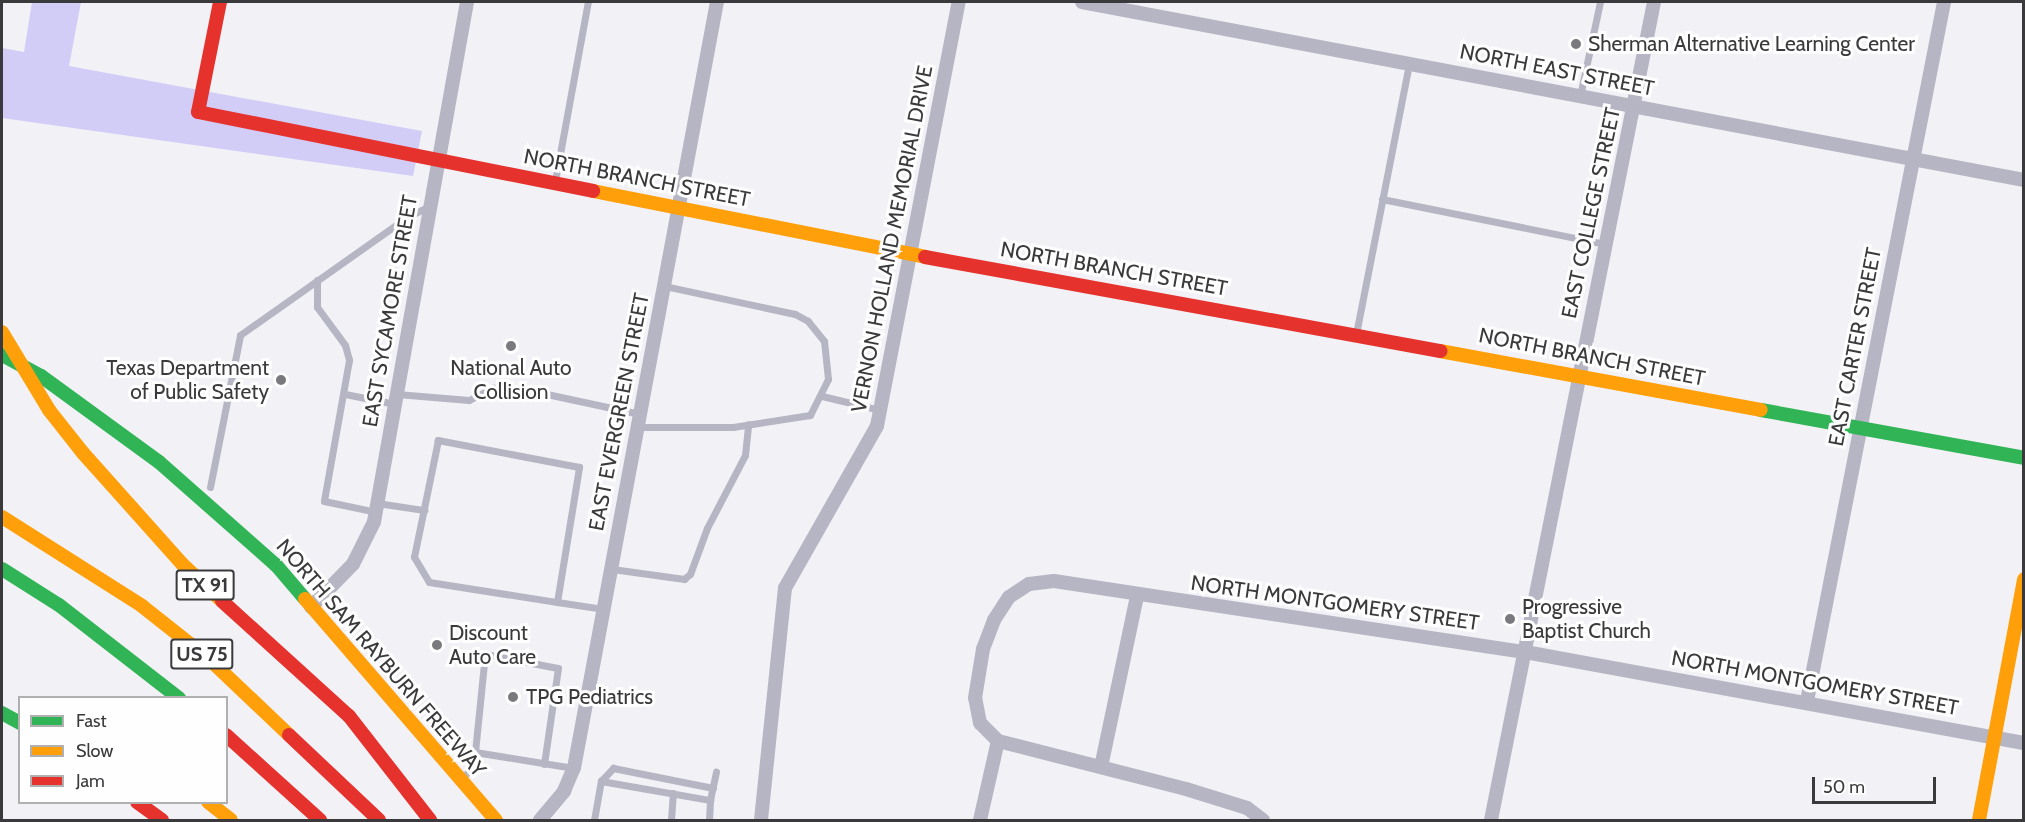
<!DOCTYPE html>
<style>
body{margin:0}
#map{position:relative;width:2025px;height:822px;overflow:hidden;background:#f1f1f6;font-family:Cabin,sans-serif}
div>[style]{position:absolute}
.forest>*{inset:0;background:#d2cdf7}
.lane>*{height:7px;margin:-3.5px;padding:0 3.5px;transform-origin:3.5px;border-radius:3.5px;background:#b6b5c3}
.street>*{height:14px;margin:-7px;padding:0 7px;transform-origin:7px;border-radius:7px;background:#b6b5c3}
.fast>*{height:14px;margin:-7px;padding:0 7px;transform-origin:7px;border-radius:7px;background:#30b455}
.slow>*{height:14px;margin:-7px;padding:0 7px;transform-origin:7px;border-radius:7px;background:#ff9f0a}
.jam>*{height:14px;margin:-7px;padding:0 7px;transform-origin:7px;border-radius:7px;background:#e5322d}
.slow-bridge>*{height:14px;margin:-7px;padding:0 7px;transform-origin:7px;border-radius:7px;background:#ff9f0a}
.jam-bridge>*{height:14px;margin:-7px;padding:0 7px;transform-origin:7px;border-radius:7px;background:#e5322d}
.dots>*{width:16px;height:16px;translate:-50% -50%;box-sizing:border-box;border:3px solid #fefefe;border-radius:50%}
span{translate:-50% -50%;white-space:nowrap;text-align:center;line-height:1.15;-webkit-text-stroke:6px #fefefe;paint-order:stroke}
.shield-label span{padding:2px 4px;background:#fefefe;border:2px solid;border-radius:4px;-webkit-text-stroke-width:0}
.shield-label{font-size:20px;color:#3a3a3d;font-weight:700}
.poi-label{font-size:21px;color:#3a3a3d}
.left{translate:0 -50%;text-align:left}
.right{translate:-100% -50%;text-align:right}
.street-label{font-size:21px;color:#3a3a3d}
.frame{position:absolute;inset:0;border:3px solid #3a3a3d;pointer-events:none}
.legend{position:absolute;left:18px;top:696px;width:210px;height:108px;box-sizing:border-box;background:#fefefe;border:2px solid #b0b0b1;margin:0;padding:8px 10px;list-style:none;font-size:18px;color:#3a3a3d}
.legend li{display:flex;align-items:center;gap:12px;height:30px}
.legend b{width:30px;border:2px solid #b0b0b1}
.scale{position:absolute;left:1812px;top:777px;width:124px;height:27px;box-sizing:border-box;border:3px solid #3a3a3d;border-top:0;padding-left:8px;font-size:18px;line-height:21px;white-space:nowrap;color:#3a3a3d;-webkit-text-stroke:4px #fefefe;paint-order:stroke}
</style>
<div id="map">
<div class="forest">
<i style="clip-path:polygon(32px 2px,81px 2px,69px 66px,422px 131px,413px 176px,2px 118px,2px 48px,24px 52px)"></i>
</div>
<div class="lane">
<i style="left:1580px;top:96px;width:96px;rotate:-78deg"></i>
<i style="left:555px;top:181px;width:182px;rotate:-79.6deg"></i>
<i style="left:1382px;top:199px;width:228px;rotate:11.4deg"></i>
<i style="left:317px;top:280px;width:27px;rotate:90deg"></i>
<i style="left:317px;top:307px;width:47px;rotate:53.6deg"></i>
<i style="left:345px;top:345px;width:16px;rotate:75deg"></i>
<i style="left:349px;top:360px;width:143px;rotate:100.1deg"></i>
<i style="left:324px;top:501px;width:53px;rotate:11.9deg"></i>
<i style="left:1356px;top:334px;width:276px;rotate:-78.9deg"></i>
<i style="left:345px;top:394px;width:51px;rotate:11.3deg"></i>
<i style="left:397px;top:394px;width:72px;rotate:4.8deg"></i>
<i style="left:469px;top:400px;width:27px;rotate:-27deg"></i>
<i style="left:493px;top:388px;width:49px;rotate:5.8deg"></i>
<i style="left:542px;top:393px;width:100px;rotate:12.1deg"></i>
<i style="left:822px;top:396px;width:60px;rotate:13.6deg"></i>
<i style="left:638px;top:427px;width:95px"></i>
<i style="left:733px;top:427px;width:78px;rotate:-8.9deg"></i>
<i style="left:810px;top:415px;width:40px;rotate:-63.4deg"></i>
<i style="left:828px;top:379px;width:38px;rotate:-96deg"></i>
<i style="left:824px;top:341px;width:26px;rotate:-129deg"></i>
<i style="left:808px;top:321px;width:15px;rotate:-152deg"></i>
<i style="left:795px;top:314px;width:134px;rotate:-167.9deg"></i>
<i style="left:210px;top:487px;width:155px;rotate:-78.8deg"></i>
<i style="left:240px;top:335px;width:204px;rotate:-35.2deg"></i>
<i style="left:407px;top:217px;width:25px;rotate:-26deg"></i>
<i style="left:377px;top:503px;width:48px;rotate:8.5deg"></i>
<i style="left:612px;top:569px;width:73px;rotate:7.9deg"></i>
<i style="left:684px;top:579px;width:8px;rotate:-40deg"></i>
<i style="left:690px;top:574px;width:49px;rotate:-69.7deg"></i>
<i style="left:707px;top:528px;width:82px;rotate:-62.5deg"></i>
<i style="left:745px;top:455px;width:31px;rotate:-84deg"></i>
<i style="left:557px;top:602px;width:137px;rotate:-80.7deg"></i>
<i style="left:579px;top:467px;width:144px;rotate:-169.2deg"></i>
<i style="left:438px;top:440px;width:119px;rotate:101.6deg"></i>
<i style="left:414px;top:557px;width:29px;rotate:59deg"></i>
<i style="left:429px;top:582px;width:130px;rotate:8.9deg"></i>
<i style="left:557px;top:602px;width:48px;rotate:8.5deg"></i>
<i style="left:475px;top:752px;width:99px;rotate:-84.2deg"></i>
<i style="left:485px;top:654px;width:74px;rotate:10.9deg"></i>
<i style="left:558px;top:668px;width:97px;rotate:98.3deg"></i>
<i style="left:462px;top:778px;width:14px;rotate:-45deg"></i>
<i style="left:472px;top:768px;width:16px;rotate:-79deg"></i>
<i style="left:475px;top:752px;width:100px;rotate:9.2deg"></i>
<i style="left:601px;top:781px;width:18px;rotate:-47deg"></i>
<i style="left:613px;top:768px;width:102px;rotate:11.3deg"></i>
<i style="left:594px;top:820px;width:40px;rotate:-80deg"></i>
<i style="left:601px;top:781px;width:111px;rotate:9.9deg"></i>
<i style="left:710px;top:800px;width:29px;rotate:-78deg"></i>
<i style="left:671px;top:820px;width:27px;rotate:-86deg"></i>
<i style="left:709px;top:820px;width:20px;rotate:-87deg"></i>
</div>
<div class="street">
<i style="left:1082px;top:2px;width:959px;rotate:10.7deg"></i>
<i style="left:311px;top:607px;width:60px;rotate:-45.7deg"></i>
<i style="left:353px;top:564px;width:47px;rotate:-63.4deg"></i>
<i style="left:374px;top:522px;width:528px;rotate:-79.86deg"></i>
<i style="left:1807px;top:701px;width:712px;rotate:-78.91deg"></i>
<i style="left:998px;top:741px;width:194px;rotate:14.3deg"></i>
<i style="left:1186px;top:789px;width:64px;rotate:17.3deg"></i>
<i style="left:1247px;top:808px;width:20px;rotate:37deg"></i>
<i style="left:1101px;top:767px;width:175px;rotate:-78.1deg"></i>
<i style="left:540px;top:820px;width:38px;rotate:-50deg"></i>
<i style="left:564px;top:791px;width:25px;rotate:-67deg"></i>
<i style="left:574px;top:768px;width:779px;rotate:-79.43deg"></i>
<i style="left:761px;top:820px;width:233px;rotate:-84.1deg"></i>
<i style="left:785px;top:588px;width:186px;rotate:-60.4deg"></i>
<i style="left:877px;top:426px;width:432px;rotate:-79.1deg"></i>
<i style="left:980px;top:820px;width:81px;rotate:-77.2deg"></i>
<i style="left:998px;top:741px;width:25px;rotate:-135deg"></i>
<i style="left:980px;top:723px;width:25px;rotate:-101deg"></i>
<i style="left:975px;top:698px;width:50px;rotate:-80.7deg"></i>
<i style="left:983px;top:649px;width:31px;rotate:-69deg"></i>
<i style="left:994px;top:620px;width:27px;rotate:-57deg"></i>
<i style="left:1009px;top:597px;width:24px;rotate:-33deg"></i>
<i style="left:1029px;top:584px;width:25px;rotate:-7deg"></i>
<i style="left:1054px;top:581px;width:476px;rotate:8.6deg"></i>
<i style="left:1525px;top:652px;width:507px;rotate:10.34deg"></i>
<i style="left:1491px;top:820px;width:834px;rotate:-78.73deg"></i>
</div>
<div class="fast">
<i style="left:2px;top:355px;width:44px;rotate:28.3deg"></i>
<i style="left:41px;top:376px;width:146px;rotate:36.1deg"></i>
<i style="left:159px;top:462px;width:156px;rotate:41.4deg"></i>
<i style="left:276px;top:565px;width:45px;rotate:49.5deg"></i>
<i style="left:1761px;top:410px;width:267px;rotate:10.3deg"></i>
<i style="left:2px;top:569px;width:67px;rotate:32.3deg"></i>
<i style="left:59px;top:605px;width:152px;rotate:37.8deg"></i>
<i style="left:2px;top:713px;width:21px;rotate:29deg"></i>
</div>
<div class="slow">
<i style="left:593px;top:191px;width:338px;rotate:11.2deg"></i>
<i style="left:1440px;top:351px;width:326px;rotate:10.4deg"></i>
<i style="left:2px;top:517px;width:166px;rotate:32.4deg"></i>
<i style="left:142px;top:606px;width:85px;rotate:38.3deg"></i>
<i style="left:209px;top:659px;width:110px;rotate:43.5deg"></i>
<i style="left:305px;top:599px;width:292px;rotate:49.2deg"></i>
<i style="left:208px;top:802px;width:29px;rotate:38deg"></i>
<i style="left:1979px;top:820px;width:245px;rotate:-79.4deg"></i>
</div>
<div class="jam">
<i style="left:220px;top:2px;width:112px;rotate:101.3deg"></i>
<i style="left:198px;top:112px;width:403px;rotate:11.3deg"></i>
<i style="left:925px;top:257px;width:524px;rotate:10.34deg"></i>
<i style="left:226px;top:735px;width:127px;rotate:42.1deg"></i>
<i style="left:289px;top:735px;width:124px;rotate:43.4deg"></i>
<i style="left:137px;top:802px;width:31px;rotate:36deg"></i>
</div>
<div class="slow-bridge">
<i style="left:2px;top:332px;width:91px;rotate:58.9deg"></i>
<i style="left:49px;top:410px;width:55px;rotate:51.7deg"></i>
<i style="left:83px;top:453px;width:150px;rotate:48.2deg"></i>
<i style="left:183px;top:565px;width:53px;rotate:42.7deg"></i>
</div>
<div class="jam-bridge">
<i style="left:222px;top:601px;width:171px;rotate:42.2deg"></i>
<i style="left:349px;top:716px;width:132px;rotate:52.1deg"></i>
</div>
<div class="dots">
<i style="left:1576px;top:44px;background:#7a7a7e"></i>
<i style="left:511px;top:346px;background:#7a7a7e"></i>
<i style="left:281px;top:380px;background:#7a7a7e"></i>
<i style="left:1510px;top:619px;background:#7a7a7e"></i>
<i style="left:437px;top:645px;background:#7a7a7e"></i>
<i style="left:513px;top:697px;background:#7a7a7e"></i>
</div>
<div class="shield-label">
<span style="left:205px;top:585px">TX 91</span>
<span style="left:202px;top:654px">US 75</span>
</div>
<div class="poi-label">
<span class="left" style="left:1588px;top:44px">Sherman Alternative Learning Center</span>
<span class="right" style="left:269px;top:380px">Texas Department<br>of Public Safety</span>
<span style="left:511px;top:380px">National Auto<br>Collision</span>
<span class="left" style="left:1522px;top:619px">Progressive<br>Baptist Church</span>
<span class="left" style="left:449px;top:645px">Discount<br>Auto Care</span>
<span class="left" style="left:526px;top:697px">TPG Pediatrics</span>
</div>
<div class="street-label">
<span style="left:1557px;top:70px;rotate:11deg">NORTH EAST STREET</span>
<span style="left:637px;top:178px;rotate:11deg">NORTH BRANCH STREET</span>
<span style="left:1591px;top:213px;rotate:-78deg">EAST COLLEGE STREET</span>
<span style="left:892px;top:239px;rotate:-79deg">VERNON HOLLAND MEMORIAL DRIVE</span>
<span style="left:1114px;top:269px;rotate:10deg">NORTH BRANCH STREET</span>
<span style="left:390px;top:311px;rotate:-80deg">EAST SYCAMORE STREET</span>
<span style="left:1855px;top:347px;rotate:-79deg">EAST CARTER STREET</span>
<span style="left:1592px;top:357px;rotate:11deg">NORTH BRANCH STREET</span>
<span style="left:619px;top:412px;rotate:-79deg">EAST EVERGREEN STREET</span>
<span style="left:1335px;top:603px;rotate:8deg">NORTH MONTGOMERY STREET</span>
<span style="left:381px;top:658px;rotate:49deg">NORTH SAM RAYBURN FREEWAY</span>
<span style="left:1815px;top:683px;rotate:10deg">NORTH MONTGOMERY STREET</span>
</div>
<div class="frame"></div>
<ul class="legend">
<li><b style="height:8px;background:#30b455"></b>Fast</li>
<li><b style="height:8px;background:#ff9f0a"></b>Slow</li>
<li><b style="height:8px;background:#e5322d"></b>Jam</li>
</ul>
<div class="scale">50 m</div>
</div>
